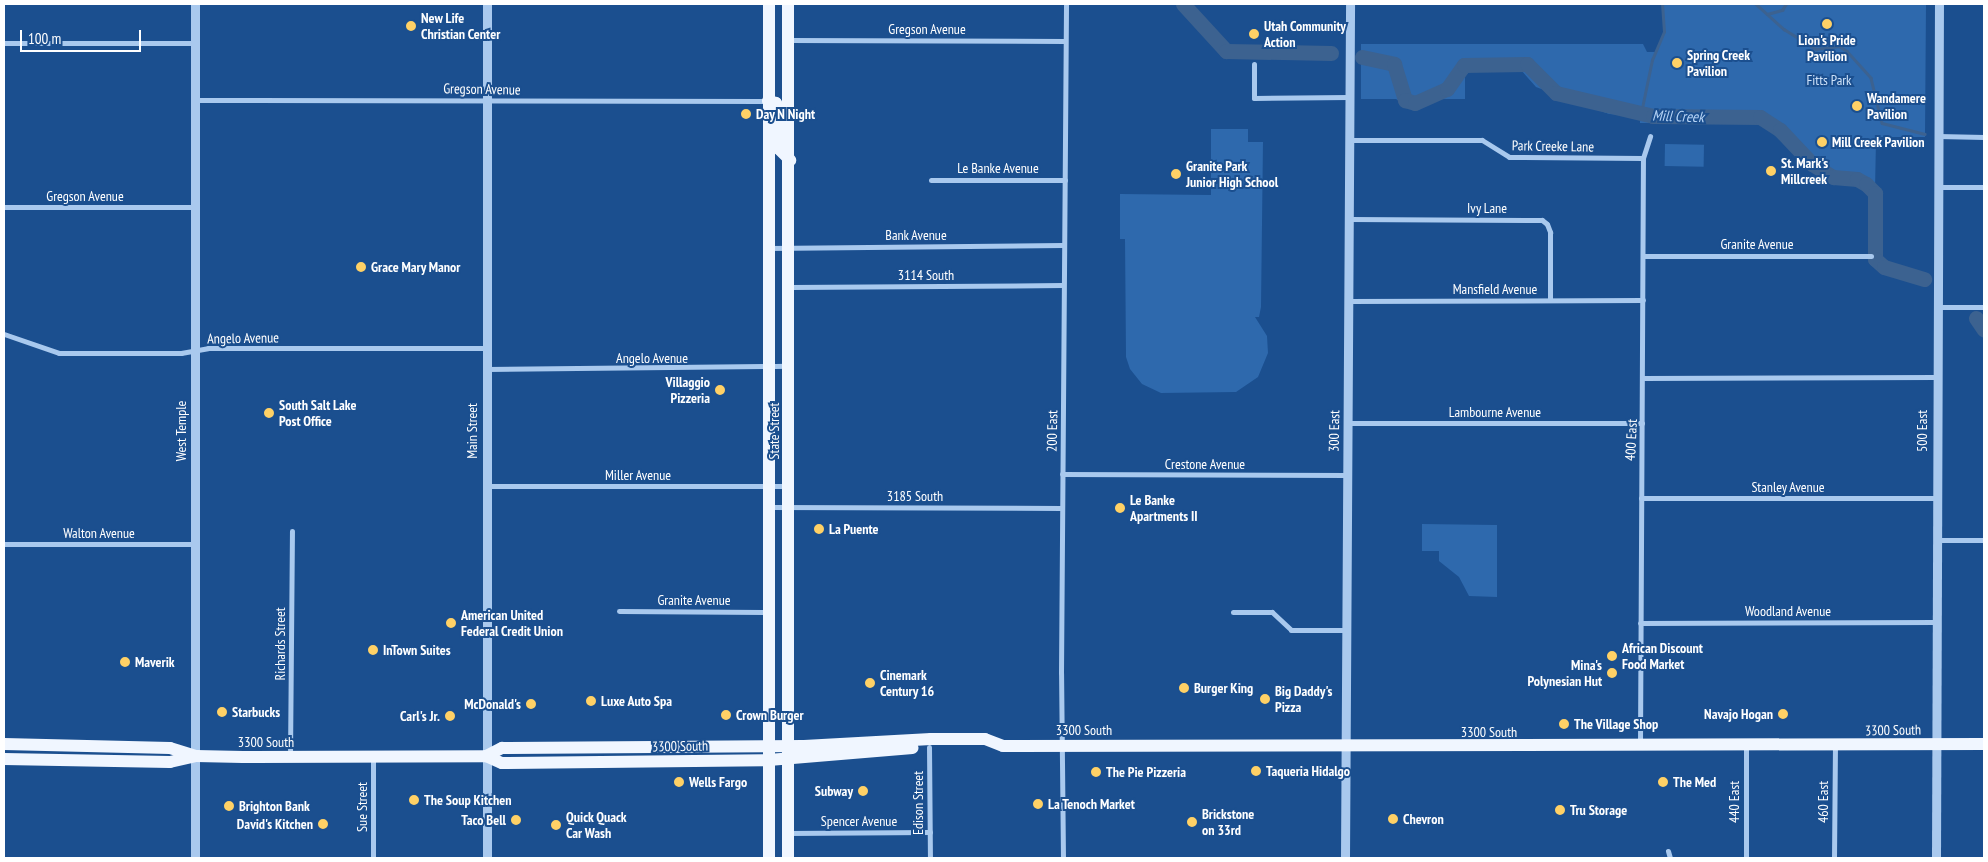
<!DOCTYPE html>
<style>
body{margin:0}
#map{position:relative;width:1988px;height:862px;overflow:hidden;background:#1b4f8f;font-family:"PT Sans Narrow",sans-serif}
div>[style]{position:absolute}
.green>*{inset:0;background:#2e69ad;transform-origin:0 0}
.stream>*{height:2.5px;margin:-1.25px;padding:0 1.25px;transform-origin:1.25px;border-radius:1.25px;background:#3c6290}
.river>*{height:15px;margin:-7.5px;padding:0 7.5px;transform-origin:7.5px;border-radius:7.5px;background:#3c6290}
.minor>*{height:5px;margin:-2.5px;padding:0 2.5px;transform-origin:2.5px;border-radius:2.5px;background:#a9c9ee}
.tertiary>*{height:9px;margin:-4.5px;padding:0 4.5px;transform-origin:4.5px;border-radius:4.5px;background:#a9c9ee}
.primary>*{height:12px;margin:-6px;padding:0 6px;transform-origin:6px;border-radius:6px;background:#f0f6ff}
.dots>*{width:14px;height:14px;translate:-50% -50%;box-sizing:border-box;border:2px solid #1b4f8f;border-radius:50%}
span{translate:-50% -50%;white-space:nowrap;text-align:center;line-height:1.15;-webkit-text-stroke:4px #1b4f8f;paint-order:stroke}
.poi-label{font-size:14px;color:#fff;font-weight:700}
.left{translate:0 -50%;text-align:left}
.right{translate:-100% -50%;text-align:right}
.street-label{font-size:14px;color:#fff}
.park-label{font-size:14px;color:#cfe3fa}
.water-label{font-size:15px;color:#b5d3f5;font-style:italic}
.frame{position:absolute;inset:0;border:5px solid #fff;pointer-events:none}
.scale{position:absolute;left:20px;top:30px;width:121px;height:22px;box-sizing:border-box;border:2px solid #fff;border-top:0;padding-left:6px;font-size:15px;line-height:18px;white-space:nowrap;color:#fff;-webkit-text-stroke:4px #1b4f8f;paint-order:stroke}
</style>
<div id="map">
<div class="green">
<i style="clip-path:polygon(1662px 4px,1926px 4px,1925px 137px,1881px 137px,1876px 140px,1875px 191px,1856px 183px,1832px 180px,1809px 166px,1764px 124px,1640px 123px,1640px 116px,1609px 114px,1571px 100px,1560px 100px,1560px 96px,1536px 87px,1521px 70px,1471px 70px,1465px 76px,1465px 99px,1437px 99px,1411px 108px,1396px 99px,1361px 99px,1361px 44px,1643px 44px,1647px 52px,1655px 52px,1664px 32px)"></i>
<i style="clip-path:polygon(1211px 129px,1248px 129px,1248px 142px,1263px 142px,1261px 307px,1259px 317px,1255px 317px,1267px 336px,1268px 353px,1258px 377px,1236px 392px,1161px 393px,1142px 384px,1130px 369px,1126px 357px,1125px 239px,1120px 239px,1120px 194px,1211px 195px)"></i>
<i style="left:1665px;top:144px;width:39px;height:22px;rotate:1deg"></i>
<i style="clip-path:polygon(1422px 524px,1497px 525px,1497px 597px,1469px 596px,1459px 577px,1439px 561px,1439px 551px,1422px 551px)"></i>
</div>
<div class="stream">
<i style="left:1756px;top:4px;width:38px;rotate:42deg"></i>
<i style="left:1784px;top:29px;width:38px;rotate:32deg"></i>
<i style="left:1816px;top:49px;width:23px;rotate:-7deg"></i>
<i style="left:1839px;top:46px;width:9px;rotate:32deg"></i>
<i style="left:1847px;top:51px;width:36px;rotate:48deg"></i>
<i style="left:1871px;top:78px;width:46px;rotate:76.3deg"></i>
<i style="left:1882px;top:123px;width:44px;rotate:14.3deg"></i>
<i style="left:1767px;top:14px;width:16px;rotate:-15deg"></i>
<i style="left:1782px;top:10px;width:7px;rotate:-56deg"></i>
<i style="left:1641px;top:113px;width:54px;rotate:-78.3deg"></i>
<i style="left:1652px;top:60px;width:30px;rotate:-67deg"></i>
<i style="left:1664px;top:32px;width:28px;rotate:-94deg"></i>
</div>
<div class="river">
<i style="left:1183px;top:4px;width:64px;rotate:47.5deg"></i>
<i style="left:1226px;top:51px;width:105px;rotate:1.1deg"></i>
<i style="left:1362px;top:57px;width:33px;rotate:12deg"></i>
<i style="left:1394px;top:64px;width:38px;rotate:73deg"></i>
<i style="left:1405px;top:100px;width:10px;rotate:17deg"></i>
<i style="left:1415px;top:103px;width:35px;rotate:-24deg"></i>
<i style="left:1447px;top:89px;width:29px;rotate:-55deg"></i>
<i style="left:1464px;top:65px;width:63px;rotate:-0.9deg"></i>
<i style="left:1527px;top:64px;width:41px;rotate:45deg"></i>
<i style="left:1556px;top:93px;width:100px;rotate:13.3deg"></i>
<i style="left:1653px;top:116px;width:107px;rotate:0.5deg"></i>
<i style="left:1760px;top:117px;width:24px;rotate:33deg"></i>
<i style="left:1780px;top:130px;width:47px;rotate:46.7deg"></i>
<i style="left:1812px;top:164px;width:25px;rotate:32deg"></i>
<i style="left:1833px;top:177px;width:24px;rotate:5deg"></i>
<i style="left:1857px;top:179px;width:10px;rotate:29deg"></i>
<i style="left:1866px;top:184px;width:13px;rotate:45deg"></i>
<i style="left:1875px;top:193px;width:66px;rotate:90deg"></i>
<i style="left:1875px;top:259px;width:12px;rotate:42deg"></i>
<i style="left:1884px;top:267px;width:42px;rotate:16.7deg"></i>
<i style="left:1976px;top:318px;width:14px;rotate:56deg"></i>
</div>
<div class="minor">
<i style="left:789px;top:40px;width:276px;rotate:0.2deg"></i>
<i style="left:4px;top:43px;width:191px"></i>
<i style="left:1254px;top:64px;width:34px;rotate:90deg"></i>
<i style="left:1254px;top:98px;width:95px;rotate:-0.6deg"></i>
<i style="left:195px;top:100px;width:573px;rotate:0.1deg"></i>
<i style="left:1938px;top:136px;width:46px;rotate:1.2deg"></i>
<i style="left:1349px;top:140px;width:133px"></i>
<i style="left:1482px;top:140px;width:32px;rotate:32deg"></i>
<i style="left:1509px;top:157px;width:134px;rotate:0.4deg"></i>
<i style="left:931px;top:180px;width:134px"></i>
<i style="left:1937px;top:187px;width:47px"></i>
<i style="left:4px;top:207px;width:191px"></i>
<i style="left:1349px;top:219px;width:193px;rotate:0.3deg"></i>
<i style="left:1542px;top:220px;width:6px;rotate:39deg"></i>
<i style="left:1547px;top:224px;width:9px;rotate:69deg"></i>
<i style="left:1550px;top:232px;width:68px;rotate:90deg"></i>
<i style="left:769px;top:248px;width:294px;rotate:-0.6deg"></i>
<i style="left:1643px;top:256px;width:228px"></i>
<i style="left:790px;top:287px;width:273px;rotate:-0.4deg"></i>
<i style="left:1348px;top:301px;width:295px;rotate:-0.2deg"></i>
<i style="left:1937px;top:307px;width:47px"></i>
<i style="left:4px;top:334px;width:58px;rotate:19.1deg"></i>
<i style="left:59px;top:353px;width:122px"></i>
<i style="left:181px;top:353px;width:27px;rotate:-10deg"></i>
<i style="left:208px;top:348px;width:278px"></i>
<i style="left:487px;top:369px;width:301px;rotate:-0.6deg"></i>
<i style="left:1643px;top:378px;width:293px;rotate:-0.2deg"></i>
<i style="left:1347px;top:423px;width:295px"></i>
<i style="left:1062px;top:474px;width:285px;rotate:0.2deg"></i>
<i style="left:487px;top:486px;width:301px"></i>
<i style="left:1641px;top:498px;width:295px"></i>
<i style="left:770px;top:507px;width:292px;rotate:0.2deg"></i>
<i style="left:1936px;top:540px;width:48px"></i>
<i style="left:4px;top:544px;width:191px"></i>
<i style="left:619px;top:611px;width:150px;rotate:0.4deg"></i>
<i style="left:1233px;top:612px;width:39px"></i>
<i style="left:1272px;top:612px;width:26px;rotate:43deg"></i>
<i style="left:1291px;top:630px;width:55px"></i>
<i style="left:1640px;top:623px;width:296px;rotate:-0.2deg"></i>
<i style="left:1640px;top:744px;width:586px;rotate:-89.71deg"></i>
<i style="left:1643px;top:158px;width:23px;rotate:-72deg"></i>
<i style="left:929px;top:747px;width:111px;rotate:89.5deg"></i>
<i style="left:373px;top:756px;width:102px;rotate:90deg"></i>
<i style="left:290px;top:757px;width:226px;rotate:-89.5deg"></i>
<i style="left:788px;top:833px;width:142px;rotate:-0.4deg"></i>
<i style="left:1668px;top:851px;width:7px;rotate:74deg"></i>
<i style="left:1063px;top:858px;width:185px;rotate:-90.6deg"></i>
<i style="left:1061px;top:673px;width:669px;rotate:-89.57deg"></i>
<i style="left:1746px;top:858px;width:112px;rotate:-90deg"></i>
<i style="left:1834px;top:858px;width:112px;rotate:-89.5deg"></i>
</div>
<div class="tertiary">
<i style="left:195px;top:4px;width:854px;rotate:90deg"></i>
<i style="left:487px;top:858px;width:854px;rotate:-90deg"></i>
<i style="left:1345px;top:858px;width:854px;rotate:-89.66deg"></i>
<i style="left:1936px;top:858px;width:854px;rotate:-89.8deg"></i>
</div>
<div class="primary">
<i style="left:769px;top:4px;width:854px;rotate:90deg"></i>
<i style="left:768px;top:101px;width:8px;rotate:14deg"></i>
<i style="left:776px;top:103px;width:5px;rotate:68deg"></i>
<i style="left:778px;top:108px;width:41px;rotate:88.6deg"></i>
<i style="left:779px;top:149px;width:16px;rotate:45deg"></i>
<i style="left:4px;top:744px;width:166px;rotate:1.4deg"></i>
<i style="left:170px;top:748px;width:27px;rotate:17deg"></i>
<i style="left:196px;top:756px;width:47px;rotate:1.2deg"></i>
<i style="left:243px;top:757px;width:243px;rotate:-0.2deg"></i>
<i style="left:486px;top:756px;width:18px;rotate:-27deg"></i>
<i style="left:502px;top:748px;width:302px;rotate:-0.4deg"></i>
<i style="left:804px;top:746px;width:127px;rotate:-3.2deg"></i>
<i style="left:931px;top:739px;width:54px"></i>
<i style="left:985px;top:739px;width:19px;rotate:21deg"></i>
<i style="left:1003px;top:746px;width:981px;rotate:-0.12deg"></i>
<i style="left:486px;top:756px;width:17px;rotate:24deg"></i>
<i style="left:502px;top:763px;width:267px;rotate:-0.6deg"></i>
<i style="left:769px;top:760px;width:144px;rotate:-4.8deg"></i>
<i style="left:4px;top:759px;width:166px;rotate:1deg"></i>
<i style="left:170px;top:762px;width:27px;rotate:-13deg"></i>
<i style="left:788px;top:858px;width:854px;rotate:-90deg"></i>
</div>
<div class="dots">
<i style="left:1827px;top:24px;background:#ffd166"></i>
<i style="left:411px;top:26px;background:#ffd166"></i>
<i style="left:1254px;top:34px;background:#ffd166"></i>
<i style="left:1677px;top:63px;background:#ffd166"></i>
<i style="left:1857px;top:106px;background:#ffd166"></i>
<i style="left:746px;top:114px;background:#ffd166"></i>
<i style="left:1822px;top:142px;background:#ffd166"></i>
<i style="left:1771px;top:171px;background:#ffd166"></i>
<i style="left:1176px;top:174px;background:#ffd166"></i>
<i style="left:361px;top:267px;background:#ffd166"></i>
<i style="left:720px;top:390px;background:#ffd166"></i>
<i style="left:269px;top:413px;background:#ffd166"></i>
<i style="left:1120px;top:508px;background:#ffd166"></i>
<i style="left:819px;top:529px;background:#ffd166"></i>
<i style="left:451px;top:623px;background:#ffd166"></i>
<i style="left:373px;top:650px;background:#ffd166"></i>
<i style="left:1612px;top:656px;background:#ffd166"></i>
<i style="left:125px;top:662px;background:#ffd166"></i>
<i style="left:1612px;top:673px;background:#ffd166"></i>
<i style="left:870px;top:683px;background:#ffd166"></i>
<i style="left:1184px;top:688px;background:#ffd166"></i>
<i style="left:1265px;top:699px;background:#ffd166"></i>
<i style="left:591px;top:701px;background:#ffd166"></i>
<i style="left:531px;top:704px;background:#ffd166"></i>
<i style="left:222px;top:712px;background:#ffd166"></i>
<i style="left:1783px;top:714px;background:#ffd166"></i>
<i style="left:726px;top:715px;background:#ffd166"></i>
<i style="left:450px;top:716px;background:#ffd166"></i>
<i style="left:1564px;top:724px;background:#ffd166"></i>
<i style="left:1256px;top:771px;background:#ffd166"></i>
<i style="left:1096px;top:772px;background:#ffd166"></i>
<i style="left:679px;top:782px;background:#ffd166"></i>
<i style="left:1663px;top:782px;background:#ffd166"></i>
<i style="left:863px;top:791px;background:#ffd166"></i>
<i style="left:414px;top:800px;background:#ffd166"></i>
<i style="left:1038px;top:804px;background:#ffd166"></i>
<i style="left:229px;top:806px;background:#ffd166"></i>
<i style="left:1560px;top:810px;background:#ffd166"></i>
<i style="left:1393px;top:819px;background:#ffd166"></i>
<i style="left:516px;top:820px;background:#ffd166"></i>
<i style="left:1192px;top:822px;background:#ffd166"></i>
<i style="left:323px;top:824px;background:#ffd166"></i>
<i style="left:556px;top:825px;background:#ffd166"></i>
</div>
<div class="poi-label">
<span class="left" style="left:421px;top:26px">New Life<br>Christian Center</span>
<span class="left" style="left:1264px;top:34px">Utah Community<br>Action</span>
<span style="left:1827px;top:48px">Lion's Pride<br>Pavilion</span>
<span class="left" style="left:1687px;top:63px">Spring Creek<br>Pavilion</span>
<span class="left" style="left:1867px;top:106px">Wandamere<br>Pavilion</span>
<span class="left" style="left:756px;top:114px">Day N Night</span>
<span class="left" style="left:1832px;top:142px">Mill Creek Pavilion</span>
<span class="left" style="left:1781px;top:171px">St. Mark's<br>Millcreek</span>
<span class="left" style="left:1186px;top:174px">Granite Park<br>Junior High School</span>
<span class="left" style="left:371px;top:267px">Grace Mary Manor</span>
<span class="right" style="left:710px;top:390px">Villaggio<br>Pizzeria</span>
<span class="left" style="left:279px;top:413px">South Salt Lake<br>Post Office</span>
<span class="left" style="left:1130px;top:508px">Le Banke<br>Apartments II</span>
<span class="left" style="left:829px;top:529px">La Puente</span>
<span class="left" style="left:461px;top:623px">American United<br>Federal Credit Union</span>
<span class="left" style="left:1622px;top:656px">African Discount<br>Food Market</span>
<span class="left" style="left:383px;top:650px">InTown Suites</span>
<span class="left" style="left:135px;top:662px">Maverik</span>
<span class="right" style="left:1602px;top:673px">Mina's<br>Polynesian Hut</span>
<span class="left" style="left:880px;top:683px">Cinemark<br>Century 16</span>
<span class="left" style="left:1194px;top:688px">Burger King</span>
<span class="left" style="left:1275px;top:699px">Big Daddy's<br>Pizza</span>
<span class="left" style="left:601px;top:701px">Luxe Auto Spa</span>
<span class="right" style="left:521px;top:704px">McDonald's</span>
<span class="left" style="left:232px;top:712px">Starbucks</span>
<span class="right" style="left:1773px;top:714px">Navajo Hogan</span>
<span class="left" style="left:736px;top:715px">Crown Burger</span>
<span class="right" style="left:440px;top:716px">Carl's Jr.</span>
<span class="left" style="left:1574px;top:724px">The Village Shop</span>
<span class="left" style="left:1266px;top:771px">Taqueria Hidalgo</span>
<span class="left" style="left:1106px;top:772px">The Pie Pizzeria</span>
<span class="left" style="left:689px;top:782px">Wells Fargo</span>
<span class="left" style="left:1673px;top:782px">The Med</span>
<span class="right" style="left:853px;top:791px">Subway</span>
<span class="left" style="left:424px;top:800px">The Soup Kitchen</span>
<span class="left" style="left:1048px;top:804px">La Tenoch Market</span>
<span class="left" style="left:239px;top:806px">Brighton Bank</span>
<span class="left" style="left:1570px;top:810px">Tru Storage</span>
<span class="left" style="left:1202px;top:822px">Brickstone<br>on 33rd</span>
<span class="left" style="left:566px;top:825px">Quick Quack<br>Car Wash</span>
<span class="left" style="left:1403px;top:819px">Chevron</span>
<span class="right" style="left:506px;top:820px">Taco Bell</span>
<span class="right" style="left:313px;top:824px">David's Kitchen</span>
</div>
<div class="street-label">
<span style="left:927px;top:29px">Gregson Avenue</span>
<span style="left:482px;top:89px;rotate:1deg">Gregson Avenue</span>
<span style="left:1553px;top:146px;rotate:1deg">Park Creeke Lane</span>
<span style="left:998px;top:168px">Le Banke Avenue</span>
<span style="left:85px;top:196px">Gregson Avenue</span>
<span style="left:1487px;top:208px">Ivy Lane</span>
<span style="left:916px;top:235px">Bank Avenue</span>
<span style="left:1757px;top:244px">Granite Avenue</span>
<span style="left:926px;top:275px">3114 South</span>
<span style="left:1495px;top:289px">Mansfield Avenue</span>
<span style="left:243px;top:338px;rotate:-1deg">Angelo Avenue</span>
<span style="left:652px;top:358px">Angelo Avenue</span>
<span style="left:1495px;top:412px">Lambourne Avenue</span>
<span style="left:181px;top:431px;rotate:-90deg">West Temple</span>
<span style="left:472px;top:431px;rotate:-90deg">Main Street</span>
<span style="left:774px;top:431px;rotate:-90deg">State Street</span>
<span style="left:1052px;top:431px;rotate:-89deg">200 East</span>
<span style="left:1334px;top:431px;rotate:-89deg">300 East</span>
<span style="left:1922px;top:431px;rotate:-90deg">500 East</span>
<span style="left:1631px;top:440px;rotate:-87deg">400 East</span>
<span style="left:1205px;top:464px">Crestone Avenue</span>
<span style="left:638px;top:475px">Miller Avenue</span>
<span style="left:1788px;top:487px">Stanley Avenue</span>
<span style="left:915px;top:496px">3185 South</span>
<span style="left:99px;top:533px">Walton Avenue</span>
<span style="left:694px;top:600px">Granite Avenue</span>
<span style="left:1788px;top:611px">Woodland Avenue</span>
<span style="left:280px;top:644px;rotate:-90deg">Richards Street</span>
<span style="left:1084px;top:730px">3300 South</span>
<span style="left:1893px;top:730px;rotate:-1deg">3300 South</span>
<span style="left:1489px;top:732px">3300 South</span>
<span style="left:266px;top:742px">3300 South</span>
<span style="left:680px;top:746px;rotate:-1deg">3300 South</span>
<span style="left:1734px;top:802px;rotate:-90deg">440 East</span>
<span style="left:1823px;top:802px;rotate:-90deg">460 East</span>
<span style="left:918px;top:803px;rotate:-90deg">Edison Street</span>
<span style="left:362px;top:807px;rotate:-90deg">Sue Street</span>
<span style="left:859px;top:821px">Spencer Avenue</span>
</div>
<div class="park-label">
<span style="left:1829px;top:80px">Fitts Park</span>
</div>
<div class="water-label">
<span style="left:1678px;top:116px;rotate:2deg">Mill Creek</span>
</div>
<div class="frame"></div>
<div class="scale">100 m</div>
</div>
